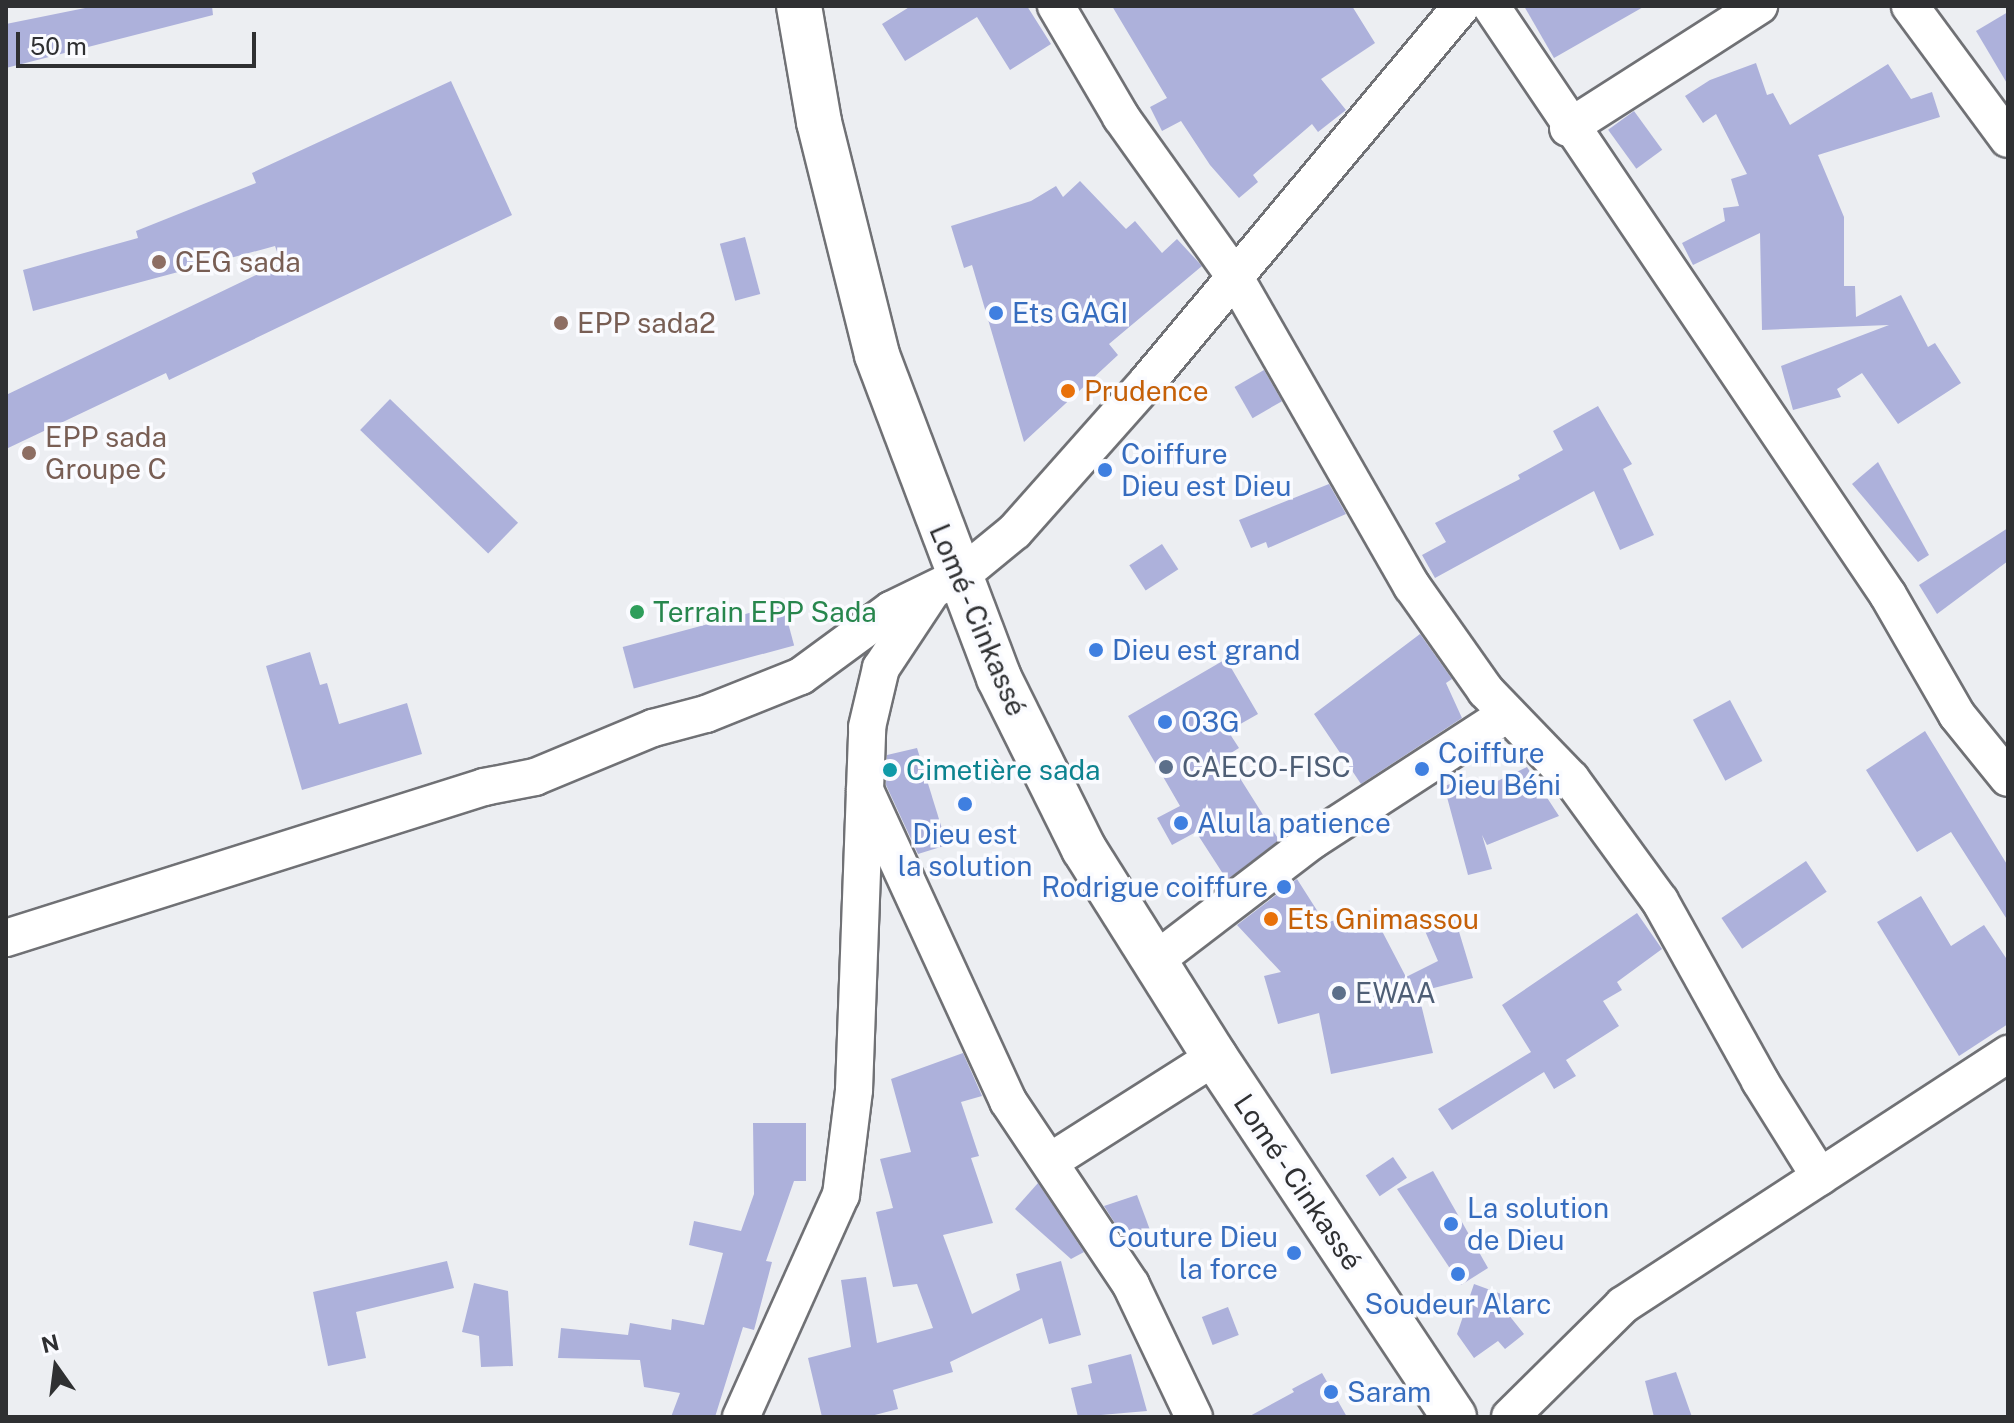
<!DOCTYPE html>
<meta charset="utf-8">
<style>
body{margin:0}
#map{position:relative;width:2014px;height:1423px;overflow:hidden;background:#eceef2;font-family:"Public Sans",sans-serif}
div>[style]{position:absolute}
.building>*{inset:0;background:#adb1db;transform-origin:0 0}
.roads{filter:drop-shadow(2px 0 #707175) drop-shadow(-2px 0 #707175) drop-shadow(0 2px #707175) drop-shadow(0 -2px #707175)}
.minor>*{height:36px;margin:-18px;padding:0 18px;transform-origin:18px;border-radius:18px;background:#fff}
.trunk>*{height:44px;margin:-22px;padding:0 22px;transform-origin:22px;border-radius:22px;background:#fff}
.dots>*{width:22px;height:22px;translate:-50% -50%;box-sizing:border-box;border:4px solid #fafbff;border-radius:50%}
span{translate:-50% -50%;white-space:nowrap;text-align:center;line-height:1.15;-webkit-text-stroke:7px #fafbff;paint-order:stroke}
.education-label{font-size:28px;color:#785e54}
.left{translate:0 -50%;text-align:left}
.shop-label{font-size:28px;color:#366cbe}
.right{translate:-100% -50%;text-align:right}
.food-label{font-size:28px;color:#c56008}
.leisure-label{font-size:28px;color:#27864d}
.street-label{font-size:28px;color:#2f3032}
.service-label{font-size:28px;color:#4e5e75}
.culture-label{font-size:28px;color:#0d838f}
.frame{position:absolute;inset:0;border:8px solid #2f3032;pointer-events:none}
.north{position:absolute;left:16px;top:1327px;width:80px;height:80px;-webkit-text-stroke:6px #fafbff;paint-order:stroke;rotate:346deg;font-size:22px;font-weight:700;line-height:32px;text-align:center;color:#2f3032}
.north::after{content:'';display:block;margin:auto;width:28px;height:36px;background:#2f3032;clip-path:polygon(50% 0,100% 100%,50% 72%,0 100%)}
.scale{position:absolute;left:16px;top:32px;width:240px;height:36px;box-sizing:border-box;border:4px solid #2f3032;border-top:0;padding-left:10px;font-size:24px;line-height:28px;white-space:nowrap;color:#2f3032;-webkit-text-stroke:6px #fafbff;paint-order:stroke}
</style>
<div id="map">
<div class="building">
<i style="clip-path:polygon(95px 6px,212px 6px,213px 15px,6px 68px,6px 24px)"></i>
<i style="clip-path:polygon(911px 6px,1027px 6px,1051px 44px,1010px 70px,977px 17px,905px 61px,882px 24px)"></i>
<i style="clip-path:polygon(1112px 6px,1352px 6px,1375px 43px,1321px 79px,1346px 110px,1318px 132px,1312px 124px,1253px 175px,1258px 182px,1239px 198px,1210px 165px,1181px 121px,1162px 131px,1150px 107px,1167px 98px)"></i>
<i style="clip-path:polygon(1524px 6px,1645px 6px,1554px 58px)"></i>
<i style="clip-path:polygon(2008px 12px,2008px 85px,1976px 31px)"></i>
<i style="clip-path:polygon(1756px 63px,1767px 95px,1773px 93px,1790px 125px,1888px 64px,1911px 99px,1932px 92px,1940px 117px,1818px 155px,1844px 217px,1844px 286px,1855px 286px,1856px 317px,1901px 295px,1928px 347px,1935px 343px,1961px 383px,1898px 424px,1862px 373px,1837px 389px,1841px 397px,1793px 410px,1781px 366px,1889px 325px,1762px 330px,1760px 233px,1693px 265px,1682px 243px,1725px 221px,1723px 208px,1739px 206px,1731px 179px,1747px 174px,1716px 114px,1703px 123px,1685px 96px,1710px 80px)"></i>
<i style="clip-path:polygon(451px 81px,512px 215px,169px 380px,166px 373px,6px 449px,6px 395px,281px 263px,275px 246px,33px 311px,23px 270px,138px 238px,136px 231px,256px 183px,252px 173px)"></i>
<i style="left:1634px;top:111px;width:48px;height:32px;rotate:54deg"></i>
<i style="clip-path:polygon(1080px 181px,1126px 229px,1135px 221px,1162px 253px,1177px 239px,1202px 266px,1109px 344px,1118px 355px,1024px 442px,972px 265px,964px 268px,951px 226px,1031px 201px,1056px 186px,1063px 197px)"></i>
<i style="left:745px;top:237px;width:59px;height:26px;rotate:75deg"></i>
<i style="left:1264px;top:370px;width:36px;height:34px;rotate:60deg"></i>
<i style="left:390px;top:399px;width:178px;height:43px;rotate:44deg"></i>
<i style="clip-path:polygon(1598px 406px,1632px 464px,1623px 469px,1654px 535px,1620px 550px,1594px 491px,1435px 578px,1422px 555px,1446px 542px,1435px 523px,1520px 479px,1518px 475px,1563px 450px,1553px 431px)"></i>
<i style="clip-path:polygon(1878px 462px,1929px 555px,1918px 562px,1852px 484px)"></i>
<i style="clip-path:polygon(1329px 484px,1346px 514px,1268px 548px,1266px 542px,1251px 548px,1239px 520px)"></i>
<i style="clip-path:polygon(2008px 528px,2008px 561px,1937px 614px,1919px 585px)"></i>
<i style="left:1162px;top:544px;width:30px;height:39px;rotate:57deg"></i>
<i style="left:783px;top:604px;width:43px;height:166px;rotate:75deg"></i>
<i style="clip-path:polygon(1420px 634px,1452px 679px,1446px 683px,1462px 718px,1361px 784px,1314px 714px)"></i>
<i style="clip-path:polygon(310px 652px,320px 685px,327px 683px,339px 724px,407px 703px,422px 754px,302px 790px,266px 666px)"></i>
<i style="clip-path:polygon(1226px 659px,1258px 714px,1228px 731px,1239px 748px,1226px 756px,1279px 840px,1227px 880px,1196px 832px,1172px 845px,1157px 818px,1180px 806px,1128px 716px)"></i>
<i style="left:1730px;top:700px;width:69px;height:42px;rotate:62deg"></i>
<i style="clip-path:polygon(1925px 731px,2008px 866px,2008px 921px,1951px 832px,1917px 852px,1866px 770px)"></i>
<i style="clip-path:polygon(917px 748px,947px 845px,918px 854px,886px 785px,887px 755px)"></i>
<i style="clip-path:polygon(1527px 767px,1559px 816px,1487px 845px,1482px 835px,1492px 869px,1468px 875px,1444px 786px,1466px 779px,1470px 794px)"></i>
<i style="left:1806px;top:861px;width:37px;height:102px;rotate:56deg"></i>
<i style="clip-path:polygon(1297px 879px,1325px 923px,1371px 910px,1406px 977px,1438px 961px,1422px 924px,1454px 915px,1473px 978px,1418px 992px,1433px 1053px,1331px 1074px,1319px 1013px,1278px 1024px,1264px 976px,1281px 972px,1237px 925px)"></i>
<i style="clip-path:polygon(1921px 896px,1951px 946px,1984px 925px,2008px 961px,2008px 1024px,1959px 1056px,1877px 922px)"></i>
<i style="clip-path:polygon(1637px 913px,1662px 949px,1617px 982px,1622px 990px,1603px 1001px,1619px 1026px,1566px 1060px,1576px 1076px,1554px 1089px,1544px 1072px,1452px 1130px,1438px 1109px,1531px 1052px,1502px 1005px)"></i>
<i style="clip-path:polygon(963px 1053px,982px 1096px,961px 1102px,979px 1156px,971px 1158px,993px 1223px,943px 1235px,972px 1314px,1020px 1290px,1016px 1274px,1061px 1261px,1081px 1335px,1049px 1344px,1042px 1318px,950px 1362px,953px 1372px,893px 1390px,898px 1409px,867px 1417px,822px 1417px,808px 1358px,851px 1347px,841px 1280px,866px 1277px,877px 1343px,933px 1328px,917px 1284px,893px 1287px,876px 1212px,893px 1208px,880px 1159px,911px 1152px,891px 1079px)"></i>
<i style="clip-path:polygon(753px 1123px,806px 1123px,806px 1181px,794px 1181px,766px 1261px,772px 1262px,754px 1330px,743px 1327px,715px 1417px,671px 1417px,680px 1393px,644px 1387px,640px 1360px,558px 1358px,561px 1328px,628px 1335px,630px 1323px,671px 1330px,672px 1319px,704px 1325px,723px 1253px,689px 1245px,694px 1221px,741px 1231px,754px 1194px)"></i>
<i style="left:1393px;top:1157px;width:25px;height:33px;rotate:56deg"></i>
<i style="clip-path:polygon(1433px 1171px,1488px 1268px,1461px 1285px,1397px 1189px)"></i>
<i style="clip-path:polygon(1038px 1183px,1084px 1252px,1071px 1259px,1015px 1209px)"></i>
<i style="clip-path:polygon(1137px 1195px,1150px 1230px,1125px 1239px,1104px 1206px)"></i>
<i style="clip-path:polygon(447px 1261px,454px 1288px,356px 1312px,366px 1358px,328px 1366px,313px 1292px)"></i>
<i style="clip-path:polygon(474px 1283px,508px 1291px,513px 1366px,481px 1367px,479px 1336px,462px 1332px)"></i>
<i style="clip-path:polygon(1474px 1284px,1504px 1295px,1500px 1304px,1524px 1334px,1505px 1349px,1498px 1341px,1474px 1358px,1457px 1334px)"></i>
<i style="left:1228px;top:1307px;width:30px;height:28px;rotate:69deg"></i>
<i style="clip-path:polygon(1131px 1354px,1147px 1411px,1078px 1417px,1071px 1388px,1092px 1383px,1088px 1365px)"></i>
<i style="clip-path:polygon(1676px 1372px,1692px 1417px,1654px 1417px,1645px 1381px)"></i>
<i style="clip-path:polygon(1322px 1373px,1347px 1417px,1248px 1417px,1294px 1392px,1292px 1389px)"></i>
</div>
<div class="roads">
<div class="minor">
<i style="left:1056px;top:6px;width:129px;rotate:59.6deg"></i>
<i style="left:1121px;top:117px;width:193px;rotate:54.5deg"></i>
<i style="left:1233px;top:274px;width:360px;rotate:60.2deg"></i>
<i style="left:1412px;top:586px;width:128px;rotate:54.8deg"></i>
<i style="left:1486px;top:691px;width:122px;rotate:46deg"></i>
<i style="left:1571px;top:779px;width:151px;rotate:53.9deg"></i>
<i style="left:1660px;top:901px;width:206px;rotate:60.9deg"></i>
<i style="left:1760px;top:1081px;width:113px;rotate:58deg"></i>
<i style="left:1491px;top:6px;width:710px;rotate:56.02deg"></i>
<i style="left:1888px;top:595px;width:138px;rotate:60.1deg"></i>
<i style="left:1957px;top:715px;width:81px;rotate:51deg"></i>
<i style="left:1910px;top:6px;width:165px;rotate:53.6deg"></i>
<i style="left:1568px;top:128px;width:227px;rotate:-32.6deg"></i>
<i style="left:865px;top:790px;width:342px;rotate:65.3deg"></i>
<i style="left:1008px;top:1101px;width:221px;rotate:56.2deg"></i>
<i style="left:1131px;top:1285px;width:146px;rotate:64.5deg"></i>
<i style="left:6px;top:938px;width:501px;rotate:-17.53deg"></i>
<i style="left:484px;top:787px;width:52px;rotate:-11.1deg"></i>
<i style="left:535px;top:777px;width:128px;rotate:-22.6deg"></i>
<i style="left:653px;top:728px;width:55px;rotate:-14.8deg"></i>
<i style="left:706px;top:714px;width:102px;rotate:-21.8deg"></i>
<i style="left:801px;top:676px;width:112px;rotate:-36.3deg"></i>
<i style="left:891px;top:610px;width:76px;rotate:-25.9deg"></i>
<i style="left:959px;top:577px;width:72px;rotate:-39.4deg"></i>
<i style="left:1015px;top:531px;width:200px;rotate:-48.4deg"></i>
<i style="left:1148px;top:381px;width:488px;rotate:-50.1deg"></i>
<i style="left:1156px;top:960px;width:198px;rotate:-37.4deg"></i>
<i style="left:1313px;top:840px;width:231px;rotate:-33deg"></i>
<i style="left:1051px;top:1161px;width:194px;rotate:-32.4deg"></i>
<i style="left:741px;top:1417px;width:243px;rotate:-65.8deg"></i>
<i style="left:841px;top:1195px;width:106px;rotate:-82.9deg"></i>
<i style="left:854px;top:1090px;width:363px;rotate:-87.9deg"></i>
<i style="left:867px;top:727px;width:61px;rotate:-76.7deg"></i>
<i style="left:881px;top:668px;width:92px;rotate:-56.5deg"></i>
<i style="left:1510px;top:1417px;width:159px;rotate:-44.7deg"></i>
<i style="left:1623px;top:1305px;width:460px;rotate:-33.1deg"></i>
</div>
<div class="trunk">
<i style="left:799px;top:6px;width:118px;rotate:80.2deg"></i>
<i style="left:819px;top:122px;width:240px;rotate:76deg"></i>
<i style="left:877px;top:355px;width:345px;rotate:69.3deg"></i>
<i style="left:999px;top:678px;width:191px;rotate:63.6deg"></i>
<i style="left:1084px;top:849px;width:246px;rotate:57.8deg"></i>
<i style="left:1215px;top:1057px;width:432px;rotate:56.4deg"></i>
</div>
</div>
<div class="dots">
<i style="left:159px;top:262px;background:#8d6e63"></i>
<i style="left:996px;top:313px;background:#3f7fe0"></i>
<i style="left:561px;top:323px;background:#8d6e63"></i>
<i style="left:1068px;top:391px;background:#e8710a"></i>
<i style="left:29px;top:453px;background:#8d6e63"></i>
<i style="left:1105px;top:470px;background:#3f7fe0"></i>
<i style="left:637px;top:612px;background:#2e9e5b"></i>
<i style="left:1096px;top:650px;background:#3f7fe0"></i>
<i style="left:1165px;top:722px;background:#3f7fe0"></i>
<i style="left:1166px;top:767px;background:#5c6f8a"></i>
<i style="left:1422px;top:769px;background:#3f7fe0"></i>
<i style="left:890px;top:770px;background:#0f9aa8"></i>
<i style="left:965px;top:804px;background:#3f7fe0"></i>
<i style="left:1181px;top:823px;background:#3f7fe0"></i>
<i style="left:1284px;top:887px;background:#3f7fe0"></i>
<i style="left:1271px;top:919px;background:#e8710a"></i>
<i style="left:1339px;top:993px;background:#5c6f8a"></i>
<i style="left:1451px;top:1224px;background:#3f7fe0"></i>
<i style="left:1294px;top:1253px;background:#3f7fe0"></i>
<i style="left:1458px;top:1274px;background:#3f7fe0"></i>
<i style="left:1331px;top:1392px;background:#3f7fe0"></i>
</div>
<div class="education-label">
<span class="left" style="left:175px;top:262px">CEG sada</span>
<span class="left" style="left:577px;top:323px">EPP sada2</span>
<span class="left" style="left:45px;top:453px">EPP sada<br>Groupe C</span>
</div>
<div class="shop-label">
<span class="left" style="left:1012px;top:313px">Ets GAGI</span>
<span class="left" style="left:1121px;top:470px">Coiffure<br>Dieu est Dieu</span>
<span class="left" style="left:1112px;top:650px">Dieu est grand</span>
<span class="left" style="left:1181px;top:722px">O3G</span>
<span class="left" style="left:1438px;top:769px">Coiffure<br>Dieu Béni</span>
<span class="left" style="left:1197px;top:823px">Alu la patience</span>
<span style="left:965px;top:850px">Dieu est<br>la solution</span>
<span class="right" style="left:1268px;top:887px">Rodrigue coiffure</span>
<span class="left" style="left:1467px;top:1224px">La solution<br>de Dieu</span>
<span class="right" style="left:1278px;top:1253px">Couture Dieu<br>la force</span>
<span style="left:1458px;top:1304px">Soudeur Alarc</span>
<span class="left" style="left:1347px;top:1392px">Saram</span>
</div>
<div class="food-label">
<span class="left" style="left:1084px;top:391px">Prudence</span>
<span class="left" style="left:1287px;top:919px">Ets Gnimassou</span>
</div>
<div class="leisure-label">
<span class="left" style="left:653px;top:612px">Terrain EPP Sada</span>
</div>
<div class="street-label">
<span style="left:978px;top:620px;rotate:67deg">Lomé - Cinkassé</span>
<span style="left:1298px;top:1182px;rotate:56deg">Lomé - Cinkassé</span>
</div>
<div class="service-label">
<span class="left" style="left:1182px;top:767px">CAECO-FISC</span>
<span class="left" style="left:1355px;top:993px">EWAA</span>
</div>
<div class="culture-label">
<span class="left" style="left:906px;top:770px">Cimetière sada</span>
</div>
<div class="frame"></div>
<div class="north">N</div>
<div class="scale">50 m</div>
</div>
